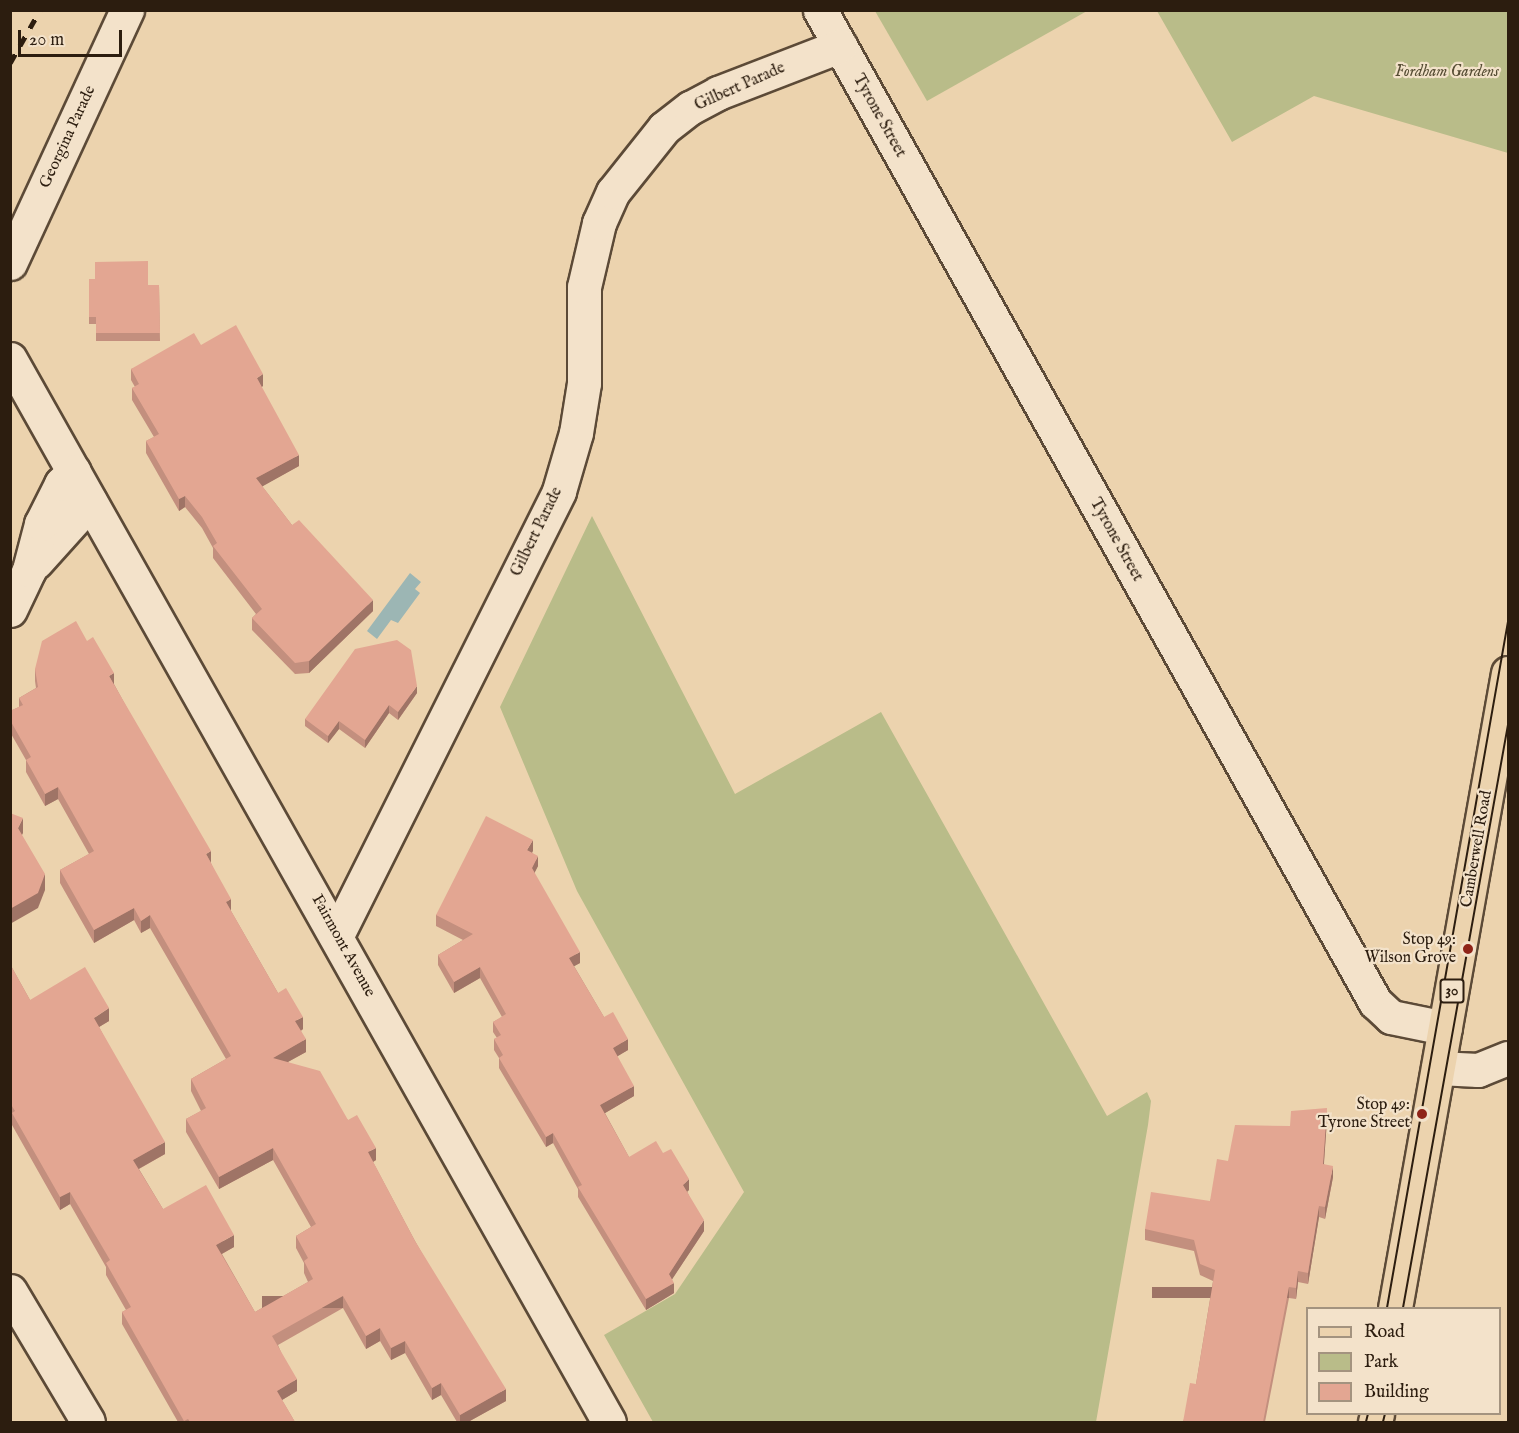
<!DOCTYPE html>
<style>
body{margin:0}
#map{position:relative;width:1519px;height:1433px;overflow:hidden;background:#ecd3ae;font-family:"IM FELL English",serif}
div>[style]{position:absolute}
.green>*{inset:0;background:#b9bc89}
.water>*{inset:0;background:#9cb6b4}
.roads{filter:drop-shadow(2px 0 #5c4a37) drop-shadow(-2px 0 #5c4a37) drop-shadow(0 2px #5c4a37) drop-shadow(0 -2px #5c4a37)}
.minor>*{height:33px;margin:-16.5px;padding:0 16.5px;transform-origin:16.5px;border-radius:16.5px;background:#f3e2ca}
.major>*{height:33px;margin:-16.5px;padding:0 16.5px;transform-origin:16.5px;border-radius:16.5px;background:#ecd3ae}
.tram>*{height:1.5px;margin:-0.75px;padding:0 0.75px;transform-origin:0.75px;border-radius:0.75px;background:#2c1d0f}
.rail>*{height:4.5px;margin-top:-2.25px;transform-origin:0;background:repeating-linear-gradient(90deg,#2c1d0f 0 10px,transparent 0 20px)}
.wall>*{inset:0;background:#c38f7e}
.shaded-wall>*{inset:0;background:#9f7466;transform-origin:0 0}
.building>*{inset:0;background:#e3a692}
.dots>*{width:16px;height:16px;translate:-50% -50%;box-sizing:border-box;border:3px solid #f3e2ca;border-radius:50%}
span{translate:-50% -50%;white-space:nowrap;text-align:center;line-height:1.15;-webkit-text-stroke:4.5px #f3e2ca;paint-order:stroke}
.shield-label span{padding:2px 4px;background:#f3e2ca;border:2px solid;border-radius:4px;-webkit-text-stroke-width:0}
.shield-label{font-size:15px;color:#2c1d0f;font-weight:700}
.park-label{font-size:16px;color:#564d34;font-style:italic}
.street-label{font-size:16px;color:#2c1d0f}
.poi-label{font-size:16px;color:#2c1d0f}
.right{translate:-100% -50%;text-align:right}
.frame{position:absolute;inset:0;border:12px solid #2c1d0f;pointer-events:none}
.legend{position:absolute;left:1306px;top:1307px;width:195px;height:108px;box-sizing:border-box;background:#f3e2ca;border:2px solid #a3937f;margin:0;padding:8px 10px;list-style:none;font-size:18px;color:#2c1d0f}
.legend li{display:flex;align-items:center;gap:12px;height:30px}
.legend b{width:30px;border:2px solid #a3937f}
.scale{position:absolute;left:18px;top:30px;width:104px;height:27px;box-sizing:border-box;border:3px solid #2c1d0f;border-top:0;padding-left:8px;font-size:18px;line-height:21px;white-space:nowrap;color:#2c1d0f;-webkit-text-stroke:4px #f3e2ca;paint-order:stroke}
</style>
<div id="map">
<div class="green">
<i style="clip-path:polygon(875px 11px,1087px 11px,927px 101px)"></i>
<i style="clip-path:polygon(1157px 11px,1508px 11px,1508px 153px,1314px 96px,1232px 142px)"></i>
<i style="clip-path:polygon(592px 516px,735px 794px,881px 712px,1107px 1116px,1147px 1092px,1151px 1101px,1148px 1125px,1096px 1422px,653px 1422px,604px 1335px,675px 1294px,744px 1192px,577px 891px,500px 707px)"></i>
</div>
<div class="water">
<i style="clip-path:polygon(410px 573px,421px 582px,415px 589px,420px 593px,398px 623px,391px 620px,377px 639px,367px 631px)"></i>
</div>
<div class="roads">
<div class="minor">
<i style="left:820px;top:10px;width:1137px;rotate:60.77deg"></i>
<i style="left:1375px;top:1002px;width:22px;rotate:43deg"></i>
<i style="left:1391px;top:1017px;width:55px;rotate:11.5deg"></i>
<i style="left:10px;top:263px;width:279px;rotate:-65.2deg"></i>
<i style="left:10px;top:359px;width:1220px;rotate:60.6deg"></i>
<i style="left:36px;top:562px;width:81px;rotate:-48deg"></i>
<i style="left:10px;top:610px;width:44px;rotate:-64.6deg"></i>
<i style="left:29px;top:570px;width:48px;rotate:-75.4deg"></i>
<i style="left:41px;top:524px;width:45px;rotate:-63.4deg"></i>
<i style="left:61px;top:484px;width:18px;rotate:-45deg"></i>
<i style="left:337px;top:935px;width:496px;rotate:-63.4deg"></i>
<i style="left:559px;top:491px;width:60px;rotate:-73.7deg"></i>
<i style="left:576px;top:433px;width:51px;rotate:-80.9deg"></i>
<i style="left:584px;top:383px;width:96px;rotate:-90deg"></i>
<i style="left:584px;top:287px;width:66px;rotate:-76.8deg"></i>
<i style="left:599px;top:223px;width:34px;rotate:-66deg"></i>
<i style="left:613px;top:192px;width:82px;rotate:-51.4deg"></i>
<i style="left:664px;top:128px;width:33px;rotate:-38deg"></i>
<i style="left:690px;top:108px;width:32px;rotate:-28deg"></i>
<i style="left:718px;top:93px;width:131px;rotate:-21.1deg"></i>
<i style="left:1438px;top:1068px;width:40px;rotate:2.9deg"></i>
<i style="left:1478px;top:1070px;width:32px;rotate:-22deg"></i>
<i style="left:10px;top:1291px;width:152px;rotate:59.2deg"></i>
</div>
<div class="major">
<i style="left:1395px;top:1308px;width:645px;rotate:-79.91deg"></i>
<i style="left:1375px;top:1422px;width:8px;rotate:-76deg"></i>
</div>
</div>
<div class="tram">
<i style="left:1387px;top:1308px;width:697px;rotate:-80deg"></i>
<i style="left:1403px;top:1308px;width:592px;rotate:-79.79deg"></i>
<i style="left:1366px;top:1422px;width:8px;rotate:-76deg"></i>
<i style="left:1383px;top:1422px;width:8px;rotate:-76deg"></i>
</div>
<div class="rail">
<i style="left:10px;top:63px;width:61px;rotate:-60.5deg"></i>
</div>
<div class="wall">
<i style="clip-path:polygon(89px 279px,148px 285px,159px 285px,160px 341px,96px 341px,96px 324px,89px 324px)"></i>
<i style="clip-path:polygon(201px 345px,263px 386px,261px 387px,299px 466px,262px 486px,292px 525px,373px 611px,309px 673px,295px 674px,252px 630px,252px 618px,256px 614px,213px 558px,213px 548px,202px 528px,185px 507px,179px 511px,146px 453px,146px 441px,154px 437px,132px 400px,132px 388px,135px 387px,131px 380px,131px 369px)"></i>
<i style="clip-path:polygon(87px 641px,114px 684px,211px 863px,231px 911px,278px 993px,303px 1029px,301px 1031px,306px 1052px,288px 1062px,348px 1120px,376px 1160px,373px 1162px,415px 1241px,506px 1401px,468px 1422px,457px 1422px,441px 1395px,432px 1400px,405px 1353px,391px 1360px,380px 1341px,366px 1349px,343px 1308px,278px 1345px,297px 1391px,282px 1400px,295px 1422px,178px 1422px,122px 1324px,122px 1312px,126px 1310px,106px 1275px,106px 1267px,70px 1204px,60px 1210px,12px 1125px,12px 1118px,10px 1115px,10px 964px,30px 1000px,109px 1021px,99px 1027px,165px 1154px,139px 1169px,163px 1209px,234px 1247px,222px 1254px,255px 1312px,308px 1282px,304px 1273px,304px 1263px,296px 1248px,296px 1236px,311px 1227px,273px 1160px,219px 1189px,186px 1132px,186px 1119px,201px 1111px,191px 1091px,191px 1079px,226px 1059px,150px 928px,141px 933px,134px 920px,94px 943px,60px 883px,60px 870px,89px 854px,58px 799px,45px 806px,26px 772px,26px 760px,10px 732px,10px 711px,19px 707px,19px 698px,36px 688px,35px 681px,35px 669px)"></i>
<i style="clip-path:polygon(417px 693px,398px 720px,389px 713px,365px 748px,339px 729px,328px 743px,305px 726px,305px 719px)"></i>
<i style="clip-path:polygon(533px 851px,532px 852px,538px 866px,534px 873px,580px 963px,574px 966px,604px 1017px,628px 1050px,617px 1056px,634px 1096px,605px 1113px,629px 1157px,663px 1153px,689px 1190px,687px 1191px,704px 1231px,672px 1279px,674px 1293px,646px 1310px,578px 1197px,578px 1189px,553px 1143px,546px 1147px,499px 1068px,499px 1058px,494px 1050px,494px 1039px,497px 1038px,493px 1032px,493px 1022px,502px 1017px,480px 978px,454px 993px,438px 965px,438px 955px,463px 940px,436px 926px,436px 915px)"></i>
<i style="clip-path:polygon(1327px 1119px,1324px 1164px,1333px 1177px,1325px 1219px,1319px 1217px,1308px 1284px,1298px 1282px,1296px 1299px,1289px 1298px,1265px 1422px,1183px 1422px,1196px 1384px,1213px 1281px,1200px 1275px,1194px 1251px,1145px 1240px,1145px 1229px,1210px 1201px,1228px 1161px)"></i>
</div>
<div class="shaded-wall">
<i style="clip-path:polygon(263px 374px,263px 386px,257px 390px,257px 378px)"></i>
<i style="clip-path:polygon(299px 455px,299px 466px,256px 490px,256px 478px)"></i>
<i style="clip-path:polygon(185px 496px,185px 507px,179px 511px,179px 499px)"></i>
<i style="clip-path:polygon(373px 600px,373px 611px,309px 673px,309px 661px)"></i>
<i style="clip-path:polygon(114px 673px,114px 685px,109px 676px)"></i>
<i style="clip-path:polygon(417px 686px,417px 693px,398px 720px,398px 712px)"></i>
<i style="clip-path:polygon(389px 705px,389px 713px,365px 748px,365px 740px)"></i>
<i style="clip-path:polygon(339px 721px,339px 729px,328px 743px,328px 736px)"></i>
<i style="clip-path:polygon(58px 787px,58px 799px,45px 806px,45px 794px)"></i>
<i style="clip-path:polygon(23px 818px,23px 833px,18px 843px,18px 828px)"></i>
<i style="clip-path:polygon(533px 840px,533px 851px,527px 861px,527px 850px)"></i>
<i style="clip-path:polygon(211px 851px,211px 863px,206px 854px)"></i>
<i style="clip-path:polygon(538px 856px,538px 866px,532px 878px,532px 868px)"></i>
<i style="clip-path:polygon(45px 874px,45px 890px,38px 908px,10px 924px,10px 909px)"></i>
<i style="clip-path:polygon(231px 899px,231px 911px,226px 902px)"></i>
<i style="clip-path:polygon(134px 908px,134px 920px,94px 943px,94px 930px)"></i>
<i style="clip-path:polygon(150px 915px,150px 928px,141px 933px,141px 921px)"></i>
<i style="clip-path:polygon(580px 952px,580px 963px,569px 969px,569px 958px)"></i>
<i style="clip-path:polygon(480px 967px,480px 978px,454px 993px,454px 982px)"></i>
<i style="clip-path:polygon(109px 1008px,109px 1021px,94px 1030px,94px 1018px)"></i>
<i style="clip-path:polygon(303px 1017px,303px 1029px,295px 1034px,295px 1021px)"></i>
<i style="clip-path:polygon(306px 1039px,306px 1052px,273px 1070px,273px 1058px)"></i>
<i style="clip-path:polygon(628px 1039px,628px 1050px,613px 1059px,613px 1048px)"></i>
<i style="clip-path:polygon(634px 1086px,634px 1096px,600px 1116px,600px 1105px)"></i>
<i style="clip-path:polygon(1327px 1108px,1327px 1119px,1323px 1175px,1323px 1164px)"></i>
<i style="clip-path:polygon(553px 1133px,553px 1143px,546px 1147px,546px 1137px)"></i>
<i style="clip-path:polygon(165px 1142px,165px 1154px,133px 1172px,133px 1160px)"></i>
<i style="clip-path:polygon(273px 1148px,273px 1160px,219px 1189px,219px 1177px)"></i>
<i style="clip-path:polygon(376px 1148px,376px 1160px,368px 1165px,368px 1152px)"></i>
<i style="clip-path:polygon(1333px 1166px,1333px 1177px,1325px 1219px,1325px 1207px)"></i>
<i style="clip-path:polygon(689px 1179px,689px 1190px,683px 1196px,683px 1185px)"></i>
<i style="clip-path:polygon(70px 1192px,70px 1204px,60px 1210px,60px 1197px)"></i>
<i style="clip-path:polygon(1319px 1206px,1319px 1217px,1308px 1284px,1308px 1273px)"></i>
<i style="clip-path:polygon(704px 1220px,704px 1231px,669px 1284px,669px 1274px)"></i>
<i style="clip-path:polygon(234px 1235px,234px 1247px,216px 1257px,216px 1245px)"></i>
<i style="clip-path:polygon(1298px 1271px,1298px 1282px,1296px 1299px,1296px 1288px)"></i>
<i style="clip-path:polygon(674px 1283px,674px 1293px,646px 1310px,646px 1299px)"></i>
<i style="left:1289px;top:1287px;width:11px;height:137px;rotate:90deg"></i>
<i style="left:343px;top:1296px;width:12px;height:81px;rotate:90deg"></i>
<i style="clip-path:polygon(380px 1328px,380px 1341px,366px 1349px,366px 1336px)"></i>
<i style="clip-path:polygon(405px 1341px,405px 1353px,391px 1360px,391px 1348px)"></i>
<i style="clip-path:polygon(297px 1379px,297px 1391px,277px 1403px,277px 1391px)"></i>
<i style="clip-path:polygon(441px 1383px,441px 1395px,432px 1400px,432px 1388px)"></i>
<i style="clip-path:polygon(506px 1389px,506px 1401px,468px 1422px,460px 1422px,460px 1415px)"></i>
</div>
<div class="building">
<i style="clip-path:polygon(148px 261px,148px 285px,159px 285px,160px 333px,96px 333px,96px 317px,89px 317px,89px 279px,95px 279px,95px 262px)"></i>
<i style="clip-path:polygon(236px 325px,263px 374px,257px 378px,299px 455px,256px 478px,292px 525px,299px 520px,373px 600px,309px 661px,295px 663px,252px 618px,262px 609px,213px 546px,217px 543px,202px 517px,185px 496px,179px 499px,146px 441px,159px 434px,132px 388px,139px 384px,131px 369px,194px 333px,201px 345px)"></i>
<i style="clip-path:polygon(76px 621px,87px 641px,93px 637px,114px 673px,109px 676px,211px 851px,206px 854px,231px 899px,226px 902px,278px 993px,286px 988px,303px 1017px,295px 1021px,306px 1039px,273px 1058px,320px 1071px,348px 1120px,357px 1115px,376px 1148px,368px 1152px,415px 1241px,506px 1389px,460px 1415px,441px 1383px,432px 1388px,405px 1341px,391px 1348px,380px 1328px,366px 1336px,343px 1296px,272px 1336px,297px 1379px,277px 1391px,295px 1422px,190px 1422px,188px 1419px,184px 1421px,122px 1312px,131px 1307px,106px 1263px,110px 1260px,70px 1192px,60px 1197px,12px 1113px,15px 1111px,10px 1103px,10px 964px,30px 1000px,85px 967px,109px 1008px,94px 1018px,165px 1142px,133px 1160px,163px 1209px,206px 1185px,234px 1235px,216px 1245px,255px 1312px,313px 1279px,304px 1261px,308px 1258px,296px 1236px,316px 1224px,273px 1148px,219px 1177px,186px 1119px,206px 1108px,191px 1079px,231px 1056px,150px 915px,141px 921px,134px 908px,94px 930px,60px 870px,94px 851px,58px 787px,45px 794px,26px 760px,31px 757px,10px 720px,10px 711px,23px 705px,19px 698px,38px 687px,35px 669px,42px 641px)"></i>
<i style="clip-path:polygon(397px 640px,411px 650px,417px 686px,398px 712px,389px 705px,365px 740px,339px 721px,328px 736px,305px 719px,355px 649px)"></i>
<i style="clip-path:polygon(10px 813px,23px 818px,18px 828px,45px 874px,38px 893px,10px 909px)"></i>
<i style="clip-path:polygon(486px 816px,533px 840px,527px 850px,538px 856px,532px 868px,580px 952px,569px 958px,604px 1017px,613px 1012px,628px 1039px,613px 1048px,634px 1086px,600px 1105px,629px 1157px,656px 1141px,663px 1153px,671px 1149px,689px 1179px,683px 1185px,704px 1220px,669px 1274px,674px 1283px,646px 1299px,578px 1187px,582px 1185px,553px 1133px,546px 1137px,499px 1058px,503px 1055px,494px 1039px,501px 1035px,493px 1022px,506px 1014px,480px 967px,454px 982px,438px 955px,473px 934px,436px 915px)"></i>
<i style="clip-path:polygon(1327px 1108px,1323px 1164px,1333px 1166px,1325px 1207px,1319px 1206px,1308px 1273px,1298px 1271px,1296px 1288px,1289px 1287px,1263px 1422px,1183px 1422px,1190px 1383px,1196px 1384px,1215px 1270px,1200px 1264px,1194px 1240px,1145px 1229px,1151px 1192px,1210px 1201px,1217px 1159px,1228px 1161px,1235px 1125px,1290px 1126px,1291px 1111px)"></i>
</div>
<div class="dots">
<i style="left:1468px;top:949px;background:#8f2418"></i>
<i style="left:1422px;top:1114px;background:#8f2418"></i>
</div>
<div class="shield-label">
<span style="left:1452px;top:991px">30</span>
</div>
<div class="park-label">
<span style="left:1447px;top:72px">Fordham Gardens</span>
</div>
<div class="street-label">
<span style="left:740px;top:87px;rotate:-24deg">Gilbert Parade</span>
<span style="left:879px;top:116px;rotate:61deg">Tyrone Street</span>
<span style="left:68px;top:137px;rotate:-65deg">Georgina Parade</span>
<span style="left:537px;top:532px;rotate:-64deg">Gilbert Parade</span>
<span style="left:1116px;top:540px;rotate:61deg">Tyrone Street</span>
<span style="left:1477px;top:849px;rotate:-80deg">Camberwell Road</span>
<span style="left:343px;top:946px;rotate:61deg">Fairmont Avenue</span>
</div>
<div class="poi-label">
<span class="right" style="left:1456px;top:949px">Stop 49:<br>Wilson Grove</span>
<span class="right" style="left:1410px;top:1114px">Stop 49:<br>Tyrone Street</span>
</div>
<div class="frame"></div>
<ul class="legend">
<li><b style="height:8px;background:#ecd3ae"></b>Road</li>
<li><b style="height:16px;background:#b9bc89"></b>Park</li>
<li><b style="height:16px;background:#e3a692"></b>Building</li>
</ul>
<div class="scale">20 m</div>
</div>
